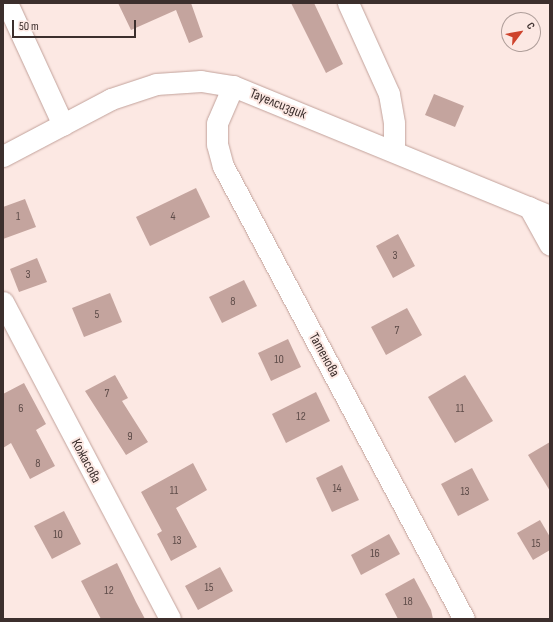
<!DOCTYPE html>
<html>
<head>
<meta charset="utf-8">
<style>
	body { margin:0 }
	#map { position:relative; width:553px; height:622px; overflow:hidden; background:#fce8e3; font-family:"Sofia Sans Condensed",sans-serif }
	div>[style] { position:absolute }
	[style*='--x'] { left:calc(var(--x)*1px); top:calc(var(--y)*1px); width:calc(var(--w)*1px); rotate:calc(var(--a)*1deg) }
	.building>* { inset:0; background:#c4a49e }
	.roads { filter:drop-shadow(0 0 1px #c2a29b) drop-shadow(0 0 1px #c2a29b) }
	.minor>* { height:21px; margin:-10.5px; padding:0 10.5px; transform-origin:10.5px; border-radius:10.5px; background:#fff }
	span { translate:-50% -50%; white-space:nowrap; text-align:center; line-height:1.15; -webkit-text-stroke:4px #fce8e3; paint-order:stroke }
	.number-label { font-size:12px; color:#5e4c49 }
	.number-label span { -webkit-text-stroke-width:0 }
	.street-label { font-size:14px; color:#3c2f2d }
	.frame { position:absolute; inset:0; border:4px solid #3c2f2d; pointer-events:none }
	.north { position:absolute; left:501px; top:12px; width:40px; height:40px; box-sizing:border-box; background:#fce8e3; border:1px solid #af9e9a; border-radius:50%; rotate:58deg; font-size:11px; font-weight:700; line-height:16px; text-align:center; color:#3c2f2d }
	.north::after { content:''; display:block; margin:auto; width:14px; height:18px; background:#ce432c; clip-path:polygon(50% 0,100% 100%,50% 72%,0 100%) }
	.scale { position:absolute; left:12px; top:20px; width:124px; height:18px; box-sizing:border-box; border:2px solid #3c2f2d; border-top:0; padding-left:5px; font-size:12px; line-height:14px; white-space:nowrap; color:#3c2f2d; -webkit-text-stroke:3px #fce8e3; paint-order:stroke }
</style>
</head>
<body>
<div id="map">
	<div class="building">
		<div style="clip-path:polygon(118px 3px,191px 3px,203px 37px,189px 43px,176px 10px,131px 30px)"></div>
		<div style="clip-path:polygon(291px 3px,314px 3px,343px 64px,326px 73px)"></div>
		<div style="clip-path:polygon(434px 94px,464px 106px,455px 127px,425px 115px)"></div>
		<div style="clip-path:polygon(196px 188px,210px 217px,150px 246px,136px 217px)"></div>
		<div style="clip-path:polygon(25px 199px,36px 227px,3px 239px,3px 207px)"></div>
		<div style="clip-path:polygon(398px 234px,415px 266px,393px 278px,376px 246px)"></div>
		<div style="clip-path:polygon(37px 258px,47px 282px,19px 292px,10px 269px)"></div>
		<div style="clip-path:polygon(244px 280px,257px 306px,222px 323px,209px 297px)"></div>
		<div style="clip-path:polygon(110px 293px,122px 322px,84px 337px,72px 308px)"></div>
		<div style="clip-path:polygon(407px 308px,422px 335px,386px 355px,371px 327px)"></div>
		<div style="clip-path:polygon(288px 339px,301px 367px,271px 381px,258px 353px)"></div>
		<div style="clip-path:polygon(115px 375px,128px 398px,122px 401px,148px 442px,126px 455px,85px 391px)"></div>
		<div style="clip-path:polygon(465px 375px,493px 421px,455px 443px,428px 397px)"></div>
		<div style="clip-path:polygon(24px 383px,46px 424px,36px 430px,55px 466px,30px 479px,11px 443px,3px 448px,3px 394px)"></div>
		<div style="clip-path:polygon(316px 392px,330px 421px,286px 443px,272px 414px)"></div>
		<div style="clip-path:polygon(550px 442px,550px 491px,528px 455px)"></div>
		<div style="clip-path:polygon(193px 463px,207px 490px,176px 508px,197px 547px,171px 561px,157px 534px,162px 531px,141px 492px)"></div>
		<div style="clip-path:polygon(342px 465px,359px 500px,332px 512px,316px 478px)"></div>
		<div style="clip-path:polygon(472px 468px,489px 500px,458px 516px,441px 484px)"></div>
		<div style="clip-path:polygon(64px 511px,81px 544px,52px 559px,34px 526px)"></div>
		<div style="clip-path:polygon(540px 520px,550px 537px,550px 550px,533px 560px,517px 533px)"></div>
		<div style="clip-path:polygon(389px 534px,400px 554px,361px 575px,351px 555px)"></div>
		<div style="clip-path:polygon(117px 563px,136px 602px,145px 619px,101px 619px,81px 581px)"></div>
		<div style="clip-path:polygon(220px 567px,233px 591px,198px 610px,185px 586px)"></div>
		<div style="clip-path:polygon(414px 578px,431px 610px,433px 619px,398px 619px,385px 594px)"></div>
	</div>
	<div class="roads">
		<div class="minor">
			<div style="--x:7;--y:3;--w:134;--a:65.3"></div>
			<div style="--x:348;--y:3;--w:100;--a:65.7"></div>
			<div style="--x:389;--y:94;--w:29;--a:80"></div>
			<div style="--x:394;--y:123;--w:27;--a:90"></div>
			<div style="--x:233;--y:86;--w:40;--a:113.4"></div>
			<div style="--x:217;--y:123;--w:21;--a:90"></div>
			<div style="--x:217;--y:144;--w:23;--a:75"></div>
			<div style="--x:223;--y:166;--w:513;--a:61.99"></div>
			<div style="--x:3;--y:156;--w:122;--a:-27.8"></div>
			<div style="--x:111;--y:99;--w:47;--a:-18.4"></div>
			<div style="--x:156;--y:84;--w:45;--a:-3.8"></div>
			<div style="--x:201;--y:81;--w:32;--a:9"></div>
			<div style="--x:233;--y:86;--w:343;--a:22.3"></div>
			<div style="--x:529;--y:207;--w:43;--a:61.1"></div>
			<div style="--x:3;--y:302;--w:358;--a:62.2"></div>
		</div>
	</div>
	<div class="number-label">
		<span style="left:18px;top:217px">1</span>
		<span style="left:173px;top:217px">4</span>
		<span style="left:395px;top:256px">3</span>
		<span style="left:28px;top:275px">3</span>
		<span style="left:233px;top:302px">8</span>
		<span style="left:97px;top:315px">5</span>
		<span style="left:397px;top:331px">7</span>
		<span style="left:279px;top:360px">10</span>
		<span style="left:107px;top:394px">7</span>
		<span style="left:21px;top:409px">6</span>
		<span style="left:460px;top:409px">11</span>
		<span style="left:301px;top:417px">12</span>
		<span style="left:130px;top:437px">9</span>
		<span style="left:38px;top:464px">8</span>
		<span style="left:337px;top:489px">14</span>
		<span style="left:174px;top:491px">11</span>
		<span style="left:465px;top:492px">13</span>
		<span style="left:58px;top:535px">10</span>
		<span style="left:177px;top:541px">13</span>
		<span style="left:536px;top:544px">15</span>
		<span style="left:375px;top:554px">16</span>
		<span style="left:209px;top:588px">15</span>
		<span style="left:109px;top:591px">12</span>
		<span style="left:408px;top:602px">18</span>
	</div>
	<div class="street-label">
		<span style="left:278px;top:104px;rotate:22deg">Тауелсиздик</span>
		<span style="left:324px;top:355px;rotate:61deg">Татенова</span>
		<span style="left:86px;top:461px;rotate:62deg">Кожасова</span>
	</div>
	<div class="frame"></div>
	<div class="north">С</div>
	<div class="scale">50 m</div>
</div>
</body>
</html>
